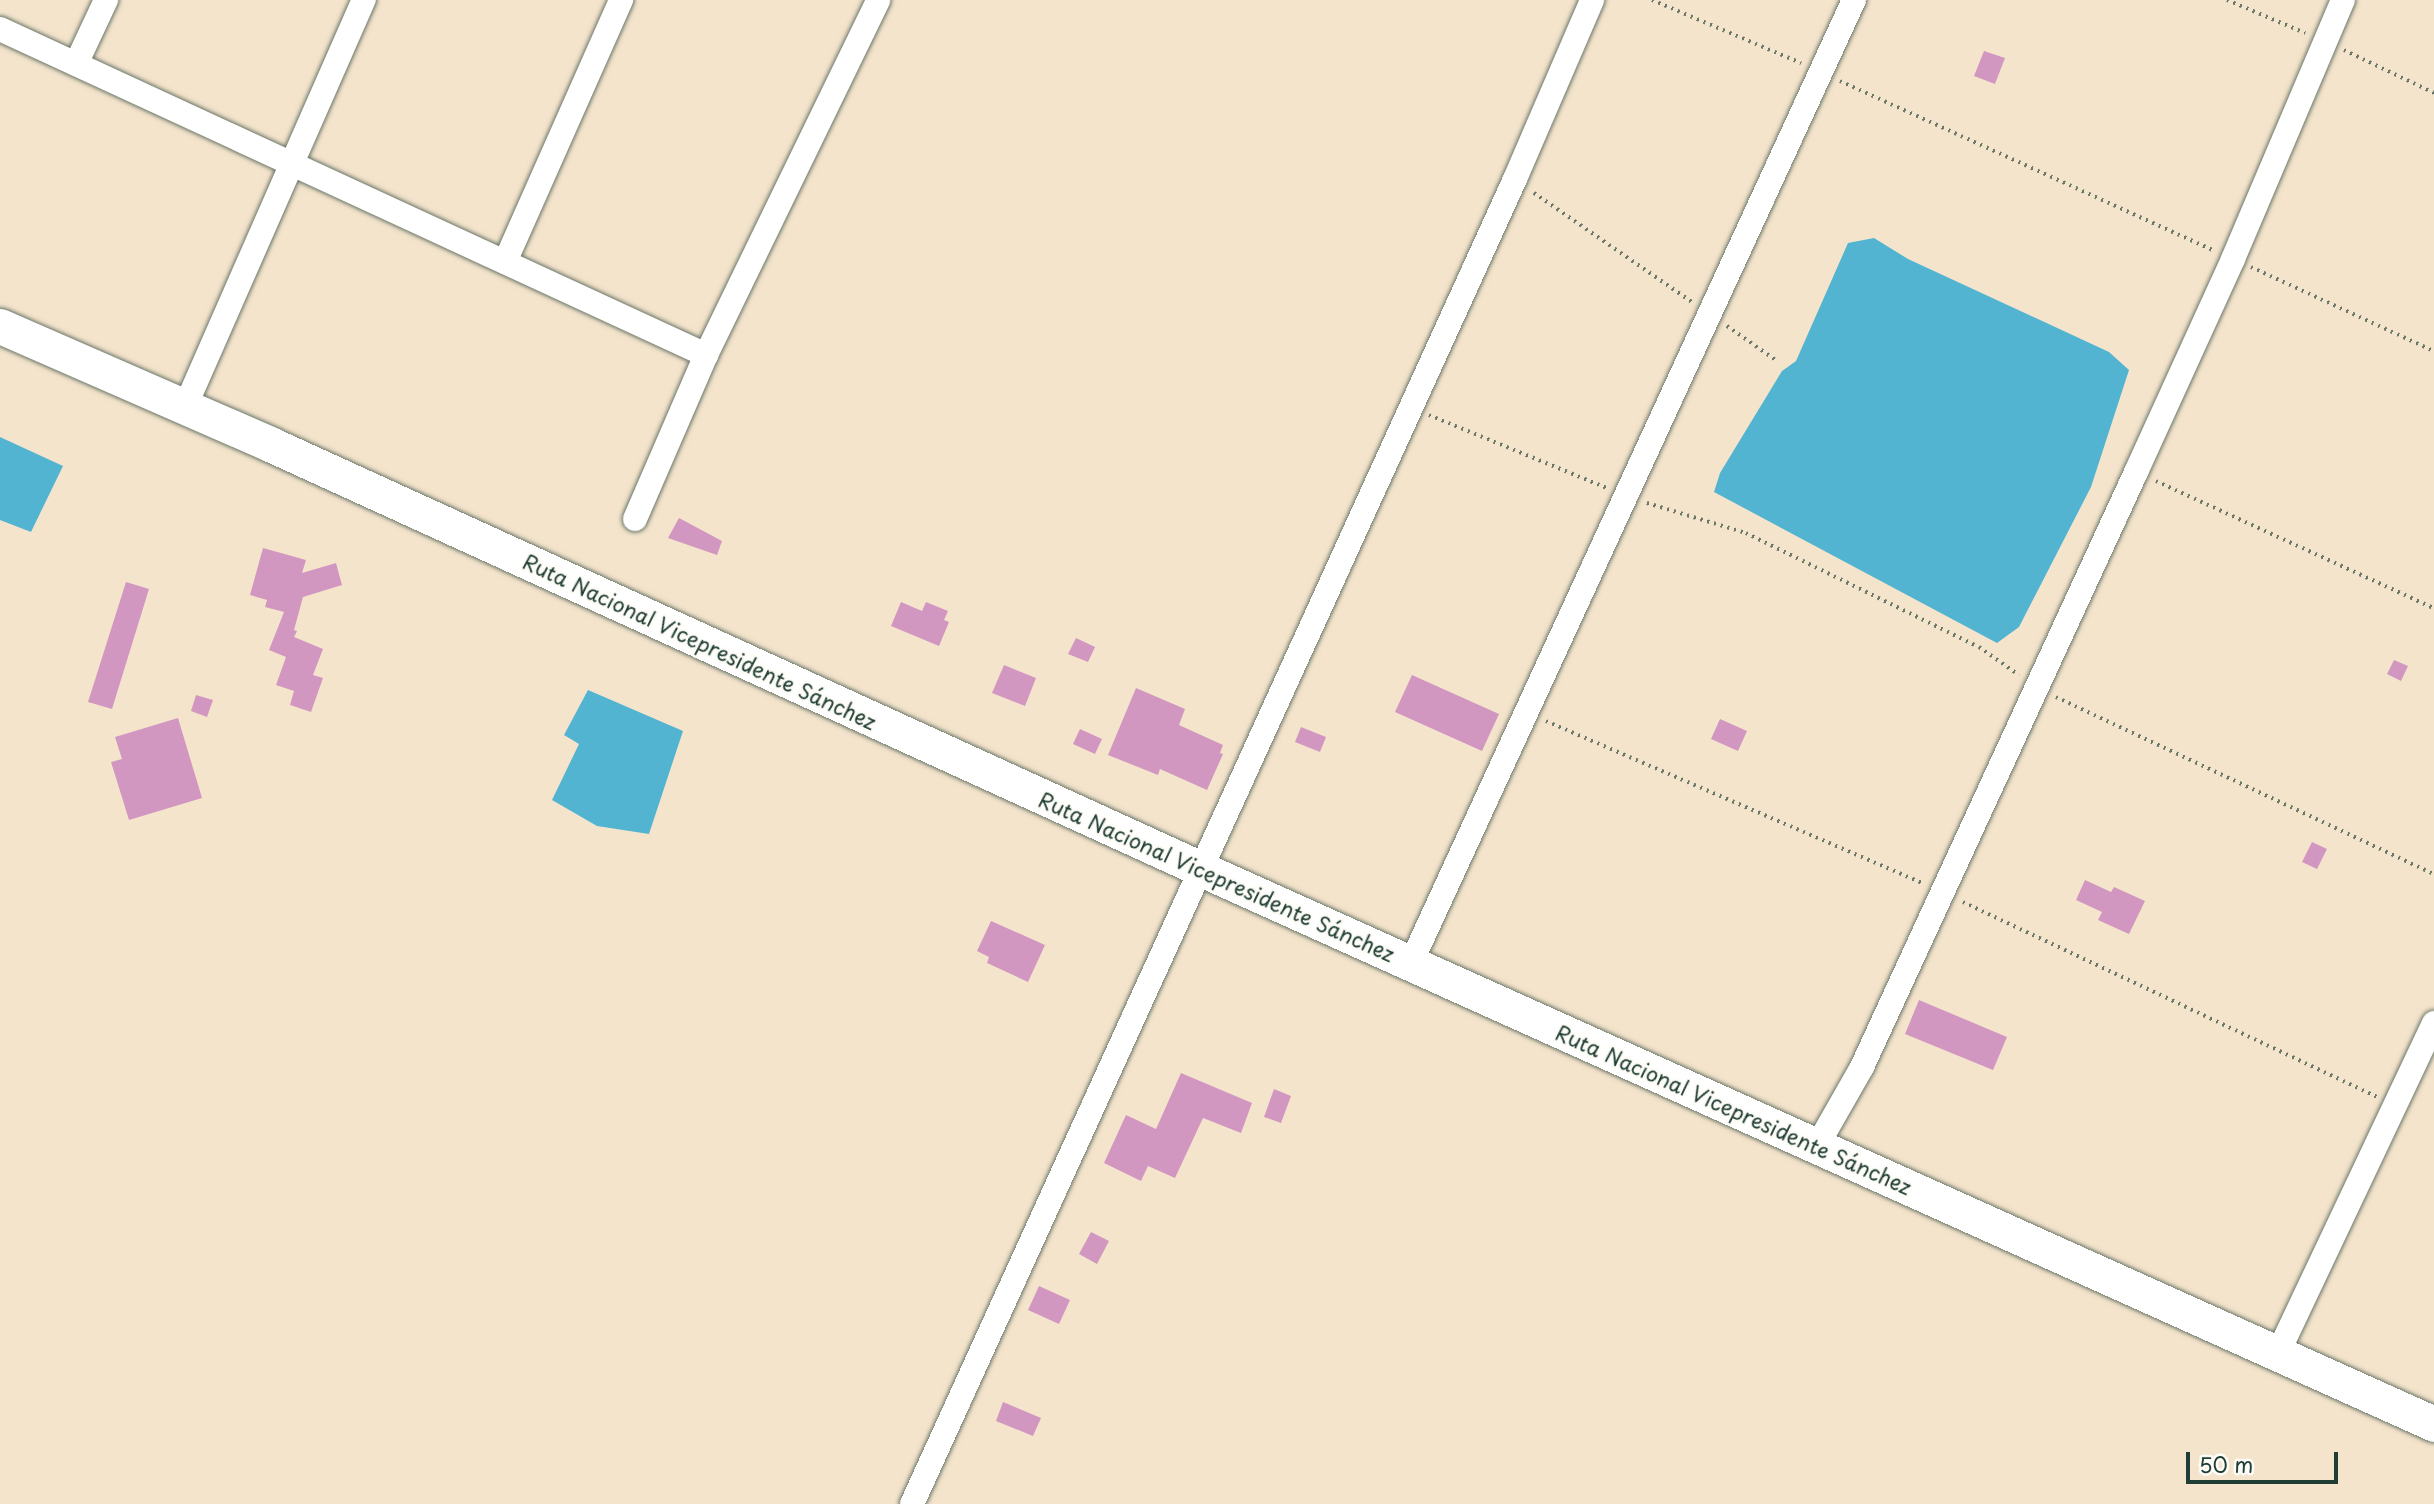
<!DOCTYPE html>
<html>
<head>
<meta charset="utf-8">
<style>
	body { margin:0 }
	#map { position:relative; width:2434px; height:1504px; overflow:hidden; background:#f5e4cc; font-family:"Playpen Sans",sans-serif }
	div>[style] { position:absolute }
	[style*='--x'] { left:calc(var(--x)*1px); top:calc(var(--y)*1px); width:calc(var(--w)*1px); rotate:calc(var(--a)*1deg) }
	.water>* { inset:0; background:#53b4d2 }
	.building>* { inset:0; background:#d297c1 }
	.path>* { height:3.5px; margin-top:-1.75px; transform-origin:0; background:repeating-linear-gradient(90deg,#6a7769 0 2px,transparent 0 7px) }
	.roads { filter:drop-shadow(0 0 2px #6a7769) drop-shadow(0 0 2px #6a7769) }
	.street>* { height:24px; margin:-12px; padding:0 12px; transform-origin:12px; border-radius:12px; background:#fff }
	.secondary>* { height:35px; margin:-17.5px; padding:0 17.5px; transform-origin:17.5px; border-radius:17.5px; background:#fff }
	span { translate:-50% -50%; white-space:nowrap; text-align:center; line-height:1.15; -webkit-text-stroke:5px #fdfcf7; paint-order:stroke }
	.street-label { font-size:21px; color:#1f3d34 }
	.scale { position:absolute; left:2186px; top:1452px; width:152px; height:32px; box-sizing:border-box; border:4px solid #1f3d34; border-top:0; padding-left:9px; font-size:21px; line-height:24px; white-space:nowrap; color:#1f3d34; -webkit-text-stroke:5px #fdfcf7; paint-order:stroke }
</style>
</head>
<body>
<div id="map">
	<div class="water">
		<div style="clip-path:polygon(1874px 238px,1908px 259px,2109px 352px,2129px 370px,2091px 487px,2019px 627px,1997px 643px,1714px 492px,1720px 473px,1782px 371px,1796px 361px,1848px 243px)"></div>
		<div style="clip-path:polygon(0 437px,63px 466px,31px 532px,0 520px)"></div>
		<div style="clip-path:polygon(588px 690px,683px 731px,649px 834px,597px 826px,552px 800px,579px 744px,564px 735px)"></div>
	</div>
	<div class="building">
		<div style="clip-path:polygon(1984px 51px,2005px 58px,1995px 84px,1974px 76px)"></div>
		<div style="clip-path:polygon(679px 518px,722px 541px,717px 555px,668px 538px)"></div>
		<div style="clip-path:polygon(263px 548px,306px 560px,302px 573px,336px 563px,342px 585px,303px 597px,294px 630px,297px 631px,294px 637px,323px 649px,313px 675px,323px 678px,311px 712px,290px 705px,294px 691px,276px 685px,286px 657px,269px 650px,284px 612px,265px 607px,267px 600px,250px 595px)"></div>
		<div style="clip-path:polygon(126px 582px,149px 589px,112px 709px,88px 702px)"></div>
		<div style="clip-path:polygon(901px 602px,922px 611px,926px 602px,948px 611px,944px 620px,949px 622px,939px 646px,891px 626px)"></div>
		<div style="clip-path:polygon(1076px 638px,1095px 647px,1088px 662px,1068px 654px)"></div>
		<div style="clip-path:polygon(2394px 660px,2408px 666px,2401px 681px,2387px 674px)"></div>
		<div style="clip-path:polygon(1004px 665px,1036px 678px,1025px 706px,992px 693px)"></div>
		<div style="clip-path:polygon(1412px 675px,1499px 714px,1482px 751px,1395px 712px)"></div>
		<div style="clip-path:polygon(1136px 688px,1185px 709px,1179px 725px,1223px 745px,1220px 753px,1223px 754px,1207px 790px,1160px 769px,1158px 775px,1108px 755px)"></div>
		<div style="clip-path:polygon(196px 695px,213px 700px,207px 717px,191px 711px)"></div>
		<div style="clip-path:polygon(178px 718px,202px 798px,129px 820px,111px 762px,122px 759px,115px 737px)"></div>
		<div style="clip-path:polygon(1720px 719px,1747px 731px,1738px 751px,1711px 739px)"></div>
		<div style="clip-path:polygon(1301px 727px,1326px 737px,1320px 752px,1295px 742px)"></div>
		<div style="clip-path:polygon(1080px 729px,1102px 739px,1095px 754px,1073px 744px)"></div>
		<div style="clip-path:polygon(2312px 842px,2327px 849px,2317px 869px,2302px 862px)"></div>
		<div style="clip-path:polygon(2085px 880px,2111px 892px,2114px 887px,2145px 901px,2129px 934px,2098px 920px,2102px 912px,2076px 900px)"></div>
		<div style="clip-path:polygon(991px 921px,1045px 945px,1028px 982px,987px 963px,989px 957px,977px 951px)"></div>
		<div style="clip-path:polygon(1919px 1000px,2007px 1037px,1993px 1070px,1905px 1034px)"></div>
		<div style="clip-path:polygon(1181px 1073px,1252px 1103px,1241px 1133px,1203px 1118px,1175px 1178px,1148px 1166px,1141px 1181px,1104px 1163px,1126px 1115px,1156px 1129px)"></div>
		<div style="clip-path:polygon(1274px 1089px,1291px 1096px,1281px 1123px,1264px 1117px)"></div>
		<div style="clip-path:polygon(1091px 1232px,1109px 1241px,1097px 1264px,1079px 1254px)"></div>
		<div style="clip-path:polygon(1039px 1286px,1070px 1300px,1059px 1324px,1028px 1310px)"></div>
		<div style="clip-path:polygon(1003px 1402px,1041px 1418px,1033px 1436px,996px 1421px)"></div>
	</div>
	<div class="path">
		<div style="--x:1652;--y:0;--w:162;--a:22.9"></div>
		<div style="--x:2227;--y:0;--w:85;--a:22.9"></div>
		<div style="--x:2344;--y:50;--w:100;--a:25.5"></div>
		<div style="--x:1840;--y:81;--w:409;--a:24.4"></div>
		<div style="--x:1534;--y:193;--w:192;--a:34.6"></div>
		<div style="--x:2251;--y:267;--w:201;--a:24.7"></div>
		<div style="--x:1727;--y:326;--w:61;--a:35"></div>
		<div style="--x:1429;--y:415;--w:192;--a:22.3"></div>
		<div style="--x:2156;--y:481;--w:306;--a:24.6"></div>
		<div style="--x:1647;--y:503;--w:103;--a:16.9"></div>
		<div style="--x:1746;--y:533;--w:259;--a:26.1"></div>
		<div style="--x:1979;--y:647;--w:49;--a:35"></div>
		<div style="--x:2056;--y:697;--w:417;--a:25.1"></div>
		<div style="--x:1546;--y:721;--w:412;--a:23.3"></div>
		<div style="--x:1963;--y:902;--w:458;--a:25.2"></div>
	</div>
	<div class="roads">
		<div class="street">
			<div style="--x:0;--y:29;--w:778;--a:24.79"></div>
			<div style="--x:76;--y:64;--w:71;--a:-64.9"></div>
			<div style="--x:505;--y:262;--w:287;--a:-66.1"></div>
			<div style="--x:185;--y:407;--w:445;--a:-66.3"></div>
			<div style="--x:635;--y:519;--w:179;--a:-66.6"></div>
			<div style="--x:706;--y:355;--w:394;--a:-64.1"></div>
			<div style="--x:1411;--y:963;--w:1060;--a:-65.3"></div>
			<div style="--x:1817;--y:1146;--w:91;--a:-60.3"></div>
			<div style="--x:1862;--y:1067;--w:655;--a:-65.27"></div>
			<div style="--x:2136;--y:472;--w:234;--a:-65.5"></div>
			<div style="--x:2233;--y:259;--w:281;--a:-67"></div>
			<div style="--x:2278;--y:1353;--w:365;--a:-64.7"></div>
			<div style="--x:912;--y:1504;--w:1456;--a:-65.53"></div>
			<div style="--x:1515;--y:179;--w:195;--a:-66.7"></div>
		</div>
		<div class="secondary">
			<div style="--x:0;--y:326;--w:297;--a:23.6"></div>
			<div style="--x:272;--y:445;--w:1021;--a:24.53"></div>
			<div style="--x:1201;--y:869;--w:1352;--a:24.23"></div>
		</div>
	</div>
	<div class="street-label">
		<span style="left:700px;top:641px;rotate:25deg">Ruta Nacional Vicepresidente Sánchez</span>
		<span style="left:1217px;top:876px;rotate:24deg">Ruta Nacional Vicepresidente Sánchez</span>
		<span style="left:1734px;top:1109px;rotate:24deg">Ruta Nacional Vicepresidente Sánchez</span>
	</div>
	<div class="scale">50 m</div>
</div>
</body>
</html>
